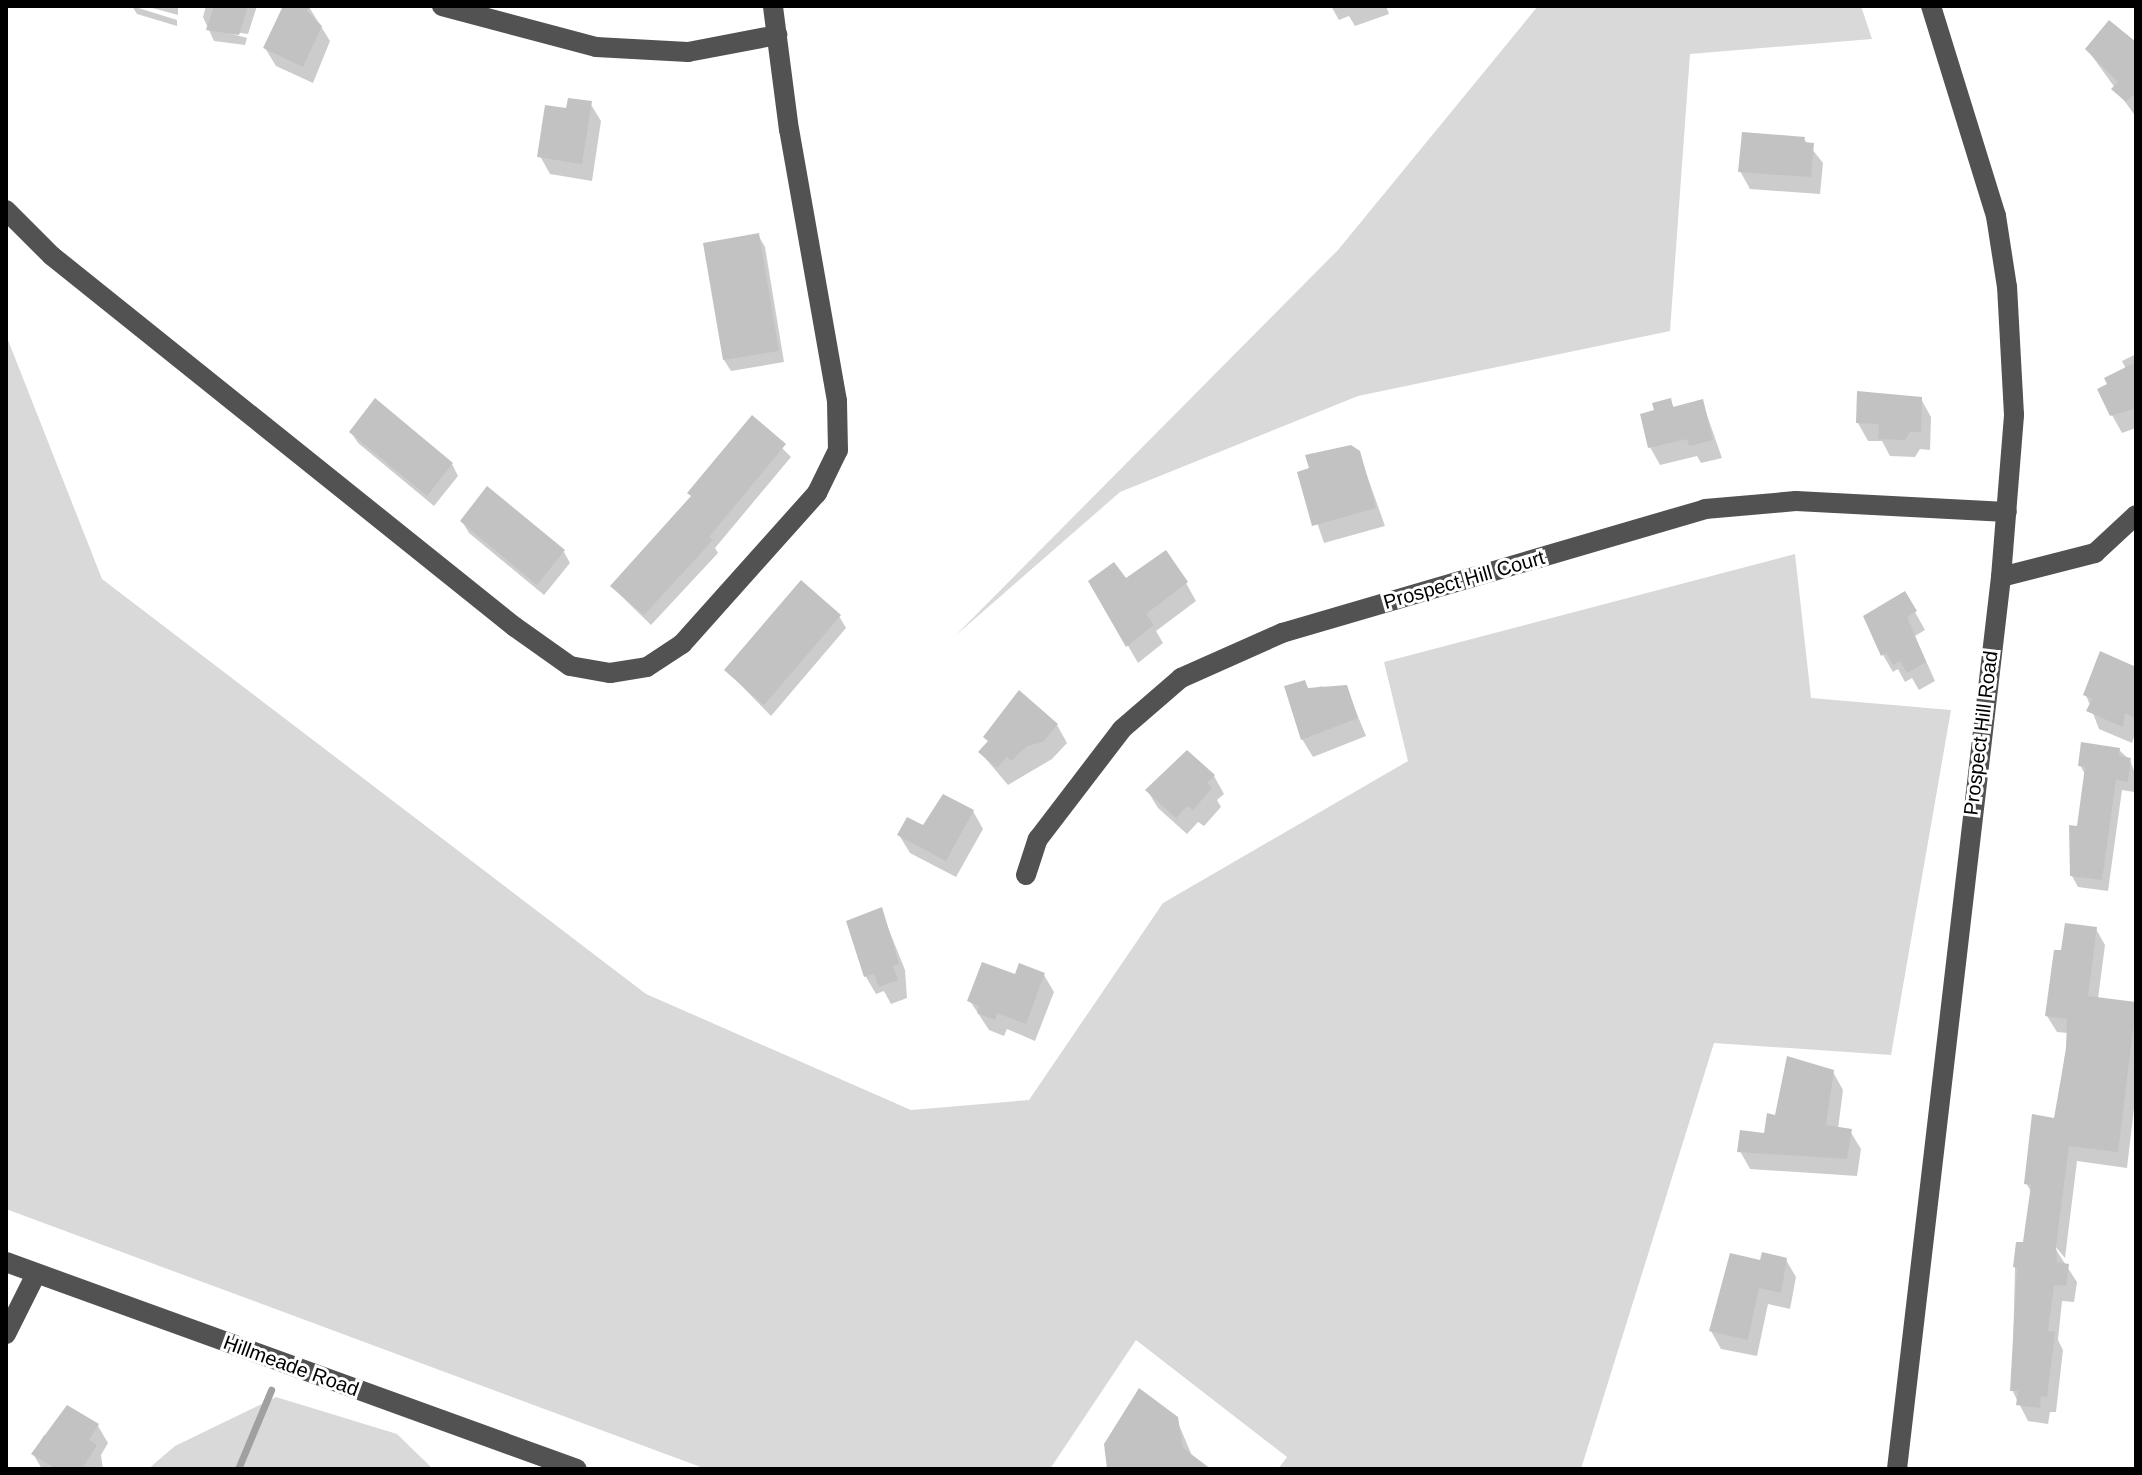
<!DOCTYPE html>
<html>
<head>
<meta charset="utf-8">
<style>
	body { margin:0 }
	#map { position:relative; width:2142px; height:1475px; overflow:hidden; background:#fff; font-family:Helvetica,sans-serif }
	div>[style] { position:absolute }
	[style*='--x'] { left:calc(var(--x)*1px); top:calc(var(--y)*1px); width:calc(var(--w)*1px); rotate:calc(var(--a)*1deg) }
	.green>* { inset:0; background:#d9d9d9 }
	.shadow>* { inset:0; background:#0003 }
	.stream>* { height:7px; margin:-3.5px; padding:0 3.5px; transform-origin:3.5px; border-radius:3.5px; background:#a0a0a0 }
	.building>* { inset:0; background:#c2c2c2 }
	.minor>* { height:20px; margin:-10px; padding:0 10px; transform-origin:10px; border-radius:10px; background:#525252 }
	span { translate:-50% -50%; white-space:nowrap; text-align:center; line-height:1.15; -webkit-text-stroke:6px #fff; paint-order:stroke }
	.street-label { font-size:20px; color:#000 }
	.frame { position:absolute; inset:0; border:8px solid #000; pointer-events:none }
</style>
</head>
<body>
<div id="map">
	<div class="green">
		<div style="clip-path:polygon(1538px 6px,1861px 6px,1872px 39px,1690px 54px,1670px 331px,1358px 396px,1120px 492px,955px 636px,1338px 250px)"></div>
		<div style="clip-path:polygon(6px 335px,102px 579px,646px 994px,911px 1110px,1029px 1100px,1163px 903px,1408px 761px,1384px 662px,1795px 554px,1811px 698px,1951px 710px,1891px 1055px,1714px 1043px,1581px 1469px,1278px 1469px,1287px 1457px,1136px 1340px,1050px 1469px,706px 1469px,6px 1209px)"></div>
		<div style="clip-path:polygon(276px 1397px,397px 1434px,433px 1469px,148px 1469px,175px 1446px)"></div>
	</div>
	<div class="shadow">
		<div style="clip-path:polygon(132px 6px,177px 20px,177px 26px,137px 14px)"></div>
		<div style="clip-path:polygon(145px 6px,178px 6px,178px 15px)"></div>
		<div style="clip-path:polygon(206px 6px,257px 6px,248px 34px,214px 29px,247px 38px,245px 45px,214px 41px,203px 17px)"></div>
		<div style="clip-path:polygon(285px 6px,309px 7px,330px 41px,313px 83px,276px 66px,265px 48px)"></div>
		<div style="clip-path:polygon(1331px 6px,1386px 6px,1389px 14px,1355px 26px,1349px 16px,1339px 20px)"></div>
		<div style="clip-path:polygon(2136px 43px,2136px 117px,2087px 49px)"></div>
		<div style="clip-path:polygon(590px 103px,601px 121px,592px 181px,550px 174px,540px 156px)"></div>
		<div style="clip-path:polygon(1804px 139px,1823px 163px,1820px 194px,1750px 189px,1740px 171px)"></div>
		<div style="clip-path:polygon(758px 235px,765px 247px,784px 362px,731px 371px,724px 360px)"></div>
		<div style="clip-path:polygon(2136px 354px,2136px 428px,2122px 433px,2112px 415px,2126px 369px,2122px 361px)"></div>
		<div style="clip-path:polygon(1921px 399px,1931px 417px,1930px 450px,1920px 449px,1915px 457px,1890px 456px,1882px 441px,1868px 441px,1858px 423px)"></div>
		<div style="clip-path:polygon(1670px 400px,1674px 408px,1702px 401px,1722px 458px,1701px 463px,1697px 456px,1660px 465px,1650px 447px,1657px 412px)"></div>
		<div style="clip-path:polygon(752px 418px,791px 457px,715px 548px,718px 553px,651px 625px,612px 587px,692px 498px)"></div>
		<div style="clip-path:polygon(351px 432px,452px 464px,458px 476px,434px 506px,358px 443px)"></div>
		<div style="clip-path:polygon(1359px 453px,1385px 526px,1324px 543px,1300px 473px)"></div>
		<div style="clip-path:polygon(462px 521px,564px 552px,570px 563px,544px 595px,469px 533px)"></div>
		<div style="clip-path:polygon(1091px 582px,1186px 583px,1196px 601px,1156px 631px,1163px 643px,1138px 663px)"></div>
		<div style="clip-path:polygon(1905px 594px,1925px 630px,1915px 636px,1935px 681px,1919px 690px,1912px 678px,1905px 682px,1898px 669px,1893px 672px,1883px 655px)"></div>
		<div style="clip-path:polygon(839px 616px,846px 628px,771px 716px,727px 671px)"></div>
		<div style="clip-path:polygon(2136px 669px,2136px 730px,2132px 743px,2099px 729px,2086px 695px)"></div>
		<div style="clip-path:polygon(1322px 686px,1325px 690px,1346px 687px,1366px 736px,1313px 757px,1302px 739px,1309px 690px)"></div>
		<div style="clip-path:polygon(1057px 725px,1067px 743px,1052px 759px,1008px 785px,980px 752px,989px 743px,986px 737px)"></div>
		<div style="clip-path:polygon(2119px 750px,2130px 760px,2136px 776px,2134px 792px,2122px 790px,2108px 891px,2078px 887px,2072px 876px,2086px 776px,2080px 765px)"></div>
		<div style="clip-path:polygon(1214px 776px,1224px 794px,1217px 800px,1221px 807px,1204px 826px,1198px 822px,1187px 834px,1158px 808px,1147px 790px)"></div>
		<div style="clip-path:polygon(973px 811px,983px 829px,956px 877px,910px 853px,899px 835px)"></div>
		<div style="clip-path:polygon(881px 910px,905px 970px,907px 998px,891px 1004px,884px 991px,876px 994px,866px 977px,849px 922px)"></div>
		<div style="clip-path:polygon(2096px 929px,2105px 945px,2098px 999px,2136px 1005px,2136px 1091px,2127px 1168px,2077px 1161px,2065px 1258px,2049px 1239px,2077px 1282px,2074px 1302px,2062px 1301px,2058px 1340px,2063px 1350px,2056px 1412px,2050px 1412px,2048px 1424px,2028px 1421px,2012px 1390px,2015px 1267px,2025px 1245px,2032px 1193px,2026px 1183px,2056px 1120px,2068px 1033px,2057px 1032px,2047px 1016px,2063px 953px)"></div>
		<div style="clip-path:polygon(1044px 975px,1054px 992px,1035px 1041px,1007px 1029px,1004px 1036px,989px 1030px,970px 1001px,1016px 977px)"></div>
		<div style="clip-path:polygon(1833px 1072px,1843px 1090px,1838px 1129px,1850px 1131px,1861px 1149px,1857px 1176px,1750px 1169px,1740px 1151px,1766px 1136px,1777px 1117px)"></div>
		<div style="clip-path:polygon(1786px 1260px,1796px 1277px,1790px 1309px,1768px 1304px,1757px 1356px,1721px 1349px,1711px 1331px,1762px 1262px)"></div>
		<div style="clip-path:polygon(1176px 1418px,1193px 1458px,1208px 1469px,1109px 1469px)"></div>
		<div style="clip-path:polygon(98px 1426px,108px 1443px,101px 1455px,103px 1469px,42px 1469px,33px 1454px,44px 1435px,49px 1438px)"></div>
	</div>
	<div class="stream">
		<div style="--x:238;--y:1469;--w:86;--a:-67.3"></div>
	</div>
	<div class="building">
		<div style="clip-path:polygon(214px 6px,248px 6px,239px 35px,206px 30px)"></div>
		<div style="clip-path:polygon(283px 6px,310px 6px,307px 11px,322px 26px,303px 67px,263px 48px)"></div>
		<div style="clip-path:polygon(2109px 20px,2136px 42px,2136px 98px,2133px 95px,2126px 102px,2111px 89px,2118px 82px,2085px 49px)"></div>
		<div style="clip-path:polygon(568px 98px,592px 101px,582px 164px,537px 157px,545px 105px,566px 108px)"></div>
		<div style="clip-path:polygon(1742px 132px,1805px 137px,1804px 142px,1814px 143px,1811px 177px,1738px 172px)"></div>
		<div style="clip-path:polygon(759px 233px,779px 351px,723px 360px,703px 243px)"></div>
		<div style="clip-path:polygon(2136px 362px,2136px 408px,2110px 416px,2097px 389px,2107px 384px,2104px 378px)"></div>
		<div style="clip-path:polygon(1857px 391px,1922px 397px,1921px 432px,1910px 432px,1905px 440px,1878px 439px,1879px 424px,1856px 423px)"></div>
		<div style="clip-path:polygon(375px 398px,453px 463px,427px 496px,349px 432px)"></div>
		<div style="clip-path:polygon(1671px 398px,1673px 407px,1703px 399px,1713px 440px,1689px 446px,1687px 439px,1648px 448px,1640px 414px,1654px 410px,1652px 403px)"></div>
		<div style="clip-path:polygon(752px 415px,786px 444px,709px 537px,713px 540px,644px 615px,610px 586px,691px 496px,687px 493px)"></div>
		<div style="clip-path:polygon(1351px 445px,1360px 451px,1376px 508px,1312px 526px,1297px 472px,1309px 468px,1305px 455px)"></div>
		<div style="clip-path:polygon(487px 486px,565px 550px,537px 585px,460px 521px)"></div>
		<div style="clip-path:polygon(1166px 550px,1188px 582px,1146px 614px,1154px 625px,1126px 647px,1088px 581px,1114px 562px,1126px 578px)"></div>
		<div style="clip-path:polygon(801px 580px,841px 615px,764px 705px,724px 670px)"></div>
		<div style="clip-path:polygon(1905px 591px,1917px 611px,1907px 617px,1926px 662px,1907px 673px,1900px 661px,1893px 665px,1886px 653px,1881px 656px,1863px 616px)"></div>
		<div style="clip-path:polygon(2100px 651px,2136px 667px,2136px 718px,2125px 713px,2123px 727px,2086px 711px,2092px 699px,2083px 695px)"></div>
		<div style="clip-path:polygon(1305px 680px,1308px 688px,1347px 685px,1358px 718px,1301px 740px,1284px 686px)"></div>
		<div style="clip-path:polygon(1019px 690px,1058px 724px,1043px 742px,1027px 746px,1011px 761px,1007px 757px,997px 768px,978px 752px,988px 741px,983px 737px)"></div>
		<div style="clip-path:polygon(2081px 742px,2120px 748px,2119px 756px,2131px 758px,2128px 782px,2116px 780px,2102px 880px,2070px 876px,2069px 825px,2077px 826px,2085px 767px,2078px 766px)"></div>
		<div style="clip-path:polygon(1187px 750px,1215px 775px,1207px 783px,1212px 788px,1193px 810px,1187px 806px,1176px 818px,1145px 790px)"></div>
		<div style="clip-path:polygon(943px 794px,974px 810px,946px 861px,897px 835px,907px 817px,923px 825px)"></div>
		<div style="clip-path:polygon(882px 907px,899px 964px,893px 966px,898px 980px,879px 987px,874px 974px,864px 977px,846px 921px)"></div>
		<div style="clip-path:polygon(2065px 923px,2097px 927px,2088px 996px,2136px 1002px,2136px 1006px,2118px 1152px,2069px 1146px,2056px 1246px,2057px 1262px,2069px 1264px,2066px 1286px,2054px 1285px,2048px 1331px,2055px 1332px,2047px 1397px,2041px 1396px,2040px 1408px,2016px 1405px,2018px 1391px,2010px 1391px,2017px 1268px,2013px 1267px,2016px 1242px,2023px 1242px,2031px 1185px,2024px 1184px,2032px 1114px,2054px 1118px,2066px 1049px,2067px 1019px,2045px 1016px,2054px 950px,2061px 950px)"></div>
		<div style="clip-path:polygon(982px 962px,1015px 974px,1019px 963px,1045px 973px,1026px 1024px,997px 1013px,995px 1020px,977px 1013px,979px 1006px,967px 1001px)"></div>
		<div style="clip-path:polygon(1787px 1056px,1834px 1070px,1826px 1125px,1852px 1129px,1847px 1159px,1737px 1152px,1740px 1130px,1764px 1133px,1767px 1113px,1775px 1115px)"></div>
		<div style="clip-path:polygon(1762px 1252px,1787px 1258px,1781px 1293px,1759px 1288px,1748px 1340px,1709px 1331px,1730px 1253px,1760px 1260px)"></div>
		<div style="clip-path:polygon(1139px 1388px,1178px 1417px,1183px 1448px,1211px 1469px,1107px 1469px,1104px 1444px)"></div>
		<div style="clip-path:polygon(67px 1405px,99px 1424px,89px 1440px,97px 1445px,82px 1469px,57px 1469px,31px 1454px)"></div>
	</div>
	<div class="minor">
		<div style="--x:442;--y:6;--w:159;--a:14.9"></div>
		<div style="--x:596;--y:47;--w:92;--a:3.1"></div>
		<div style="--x:688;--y:52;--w:91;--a:-10.8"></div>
		<div style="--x:6;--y:210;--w:65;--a:45"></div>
		<div style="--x:52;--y:256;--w:593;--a:38.71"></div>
		<div style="--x:515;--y:627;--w:67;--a:35.3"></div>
		<div style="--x:570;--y:666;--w:41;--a:9.9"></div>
		<div style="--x:610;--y:673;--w:37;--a:-9"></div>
		<div style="--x:647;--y:667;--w:42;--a:-33.3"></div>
		<div style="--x:682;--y:644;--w:203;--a:-48.2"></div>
		<div style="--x:817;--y:493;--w:48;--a:-64"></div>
		<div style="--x:838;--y:450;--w:49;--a:-91.2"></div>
		<div style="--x:837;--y:401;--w:275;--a:-100"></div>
		<div style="--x:789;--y:130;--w:125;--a:-97.4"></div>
		<div style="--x:2001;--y:577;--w:97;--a:-14.3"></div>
		<div style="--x:2095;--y:553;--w:56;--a:-42.8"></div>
		<div style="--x:1026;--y:875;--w:38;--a:-72"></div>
		<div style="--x:1038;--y:839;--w:138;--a:-52.6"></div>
		<div style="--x:1122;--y:729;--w:78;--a:-40.8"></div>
		<div style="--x:1181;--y:678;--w:111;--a:-24"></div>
		<div style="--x:1282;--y:633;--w:441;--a:-16.3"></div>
		<div style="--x:1705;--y:509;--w:91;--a:-5"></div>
		<div style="--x:1796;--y:501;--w:211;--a:3"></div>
		<div style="--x:6;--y:1262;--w:607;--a:19.93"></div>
		<div style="--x:6;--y:1334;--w:67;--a:-63.4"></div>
		<div style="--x:1897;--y:1469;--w:898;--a:-83.35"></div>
		<div style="--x:2001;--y:577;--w:163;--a:-85.4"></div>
		<div style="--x:2014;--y:415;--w:128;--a:-93.1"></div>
		<div style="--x:2007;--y:287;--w:72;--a:-98.8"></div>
		<div style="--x:1996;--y:216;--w:220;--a:-107.2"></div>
	</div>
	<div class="street-label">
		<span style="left:1464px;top:580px;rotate:-16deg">Prospect Hill Court</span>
		<span style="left:1981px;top:733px;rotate:-83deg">Prospect Hill Road</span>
		<span style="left:291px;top:1366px;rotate:20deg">Hillmeade Road</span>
	</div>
	<div class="frame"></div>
</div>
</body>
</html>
